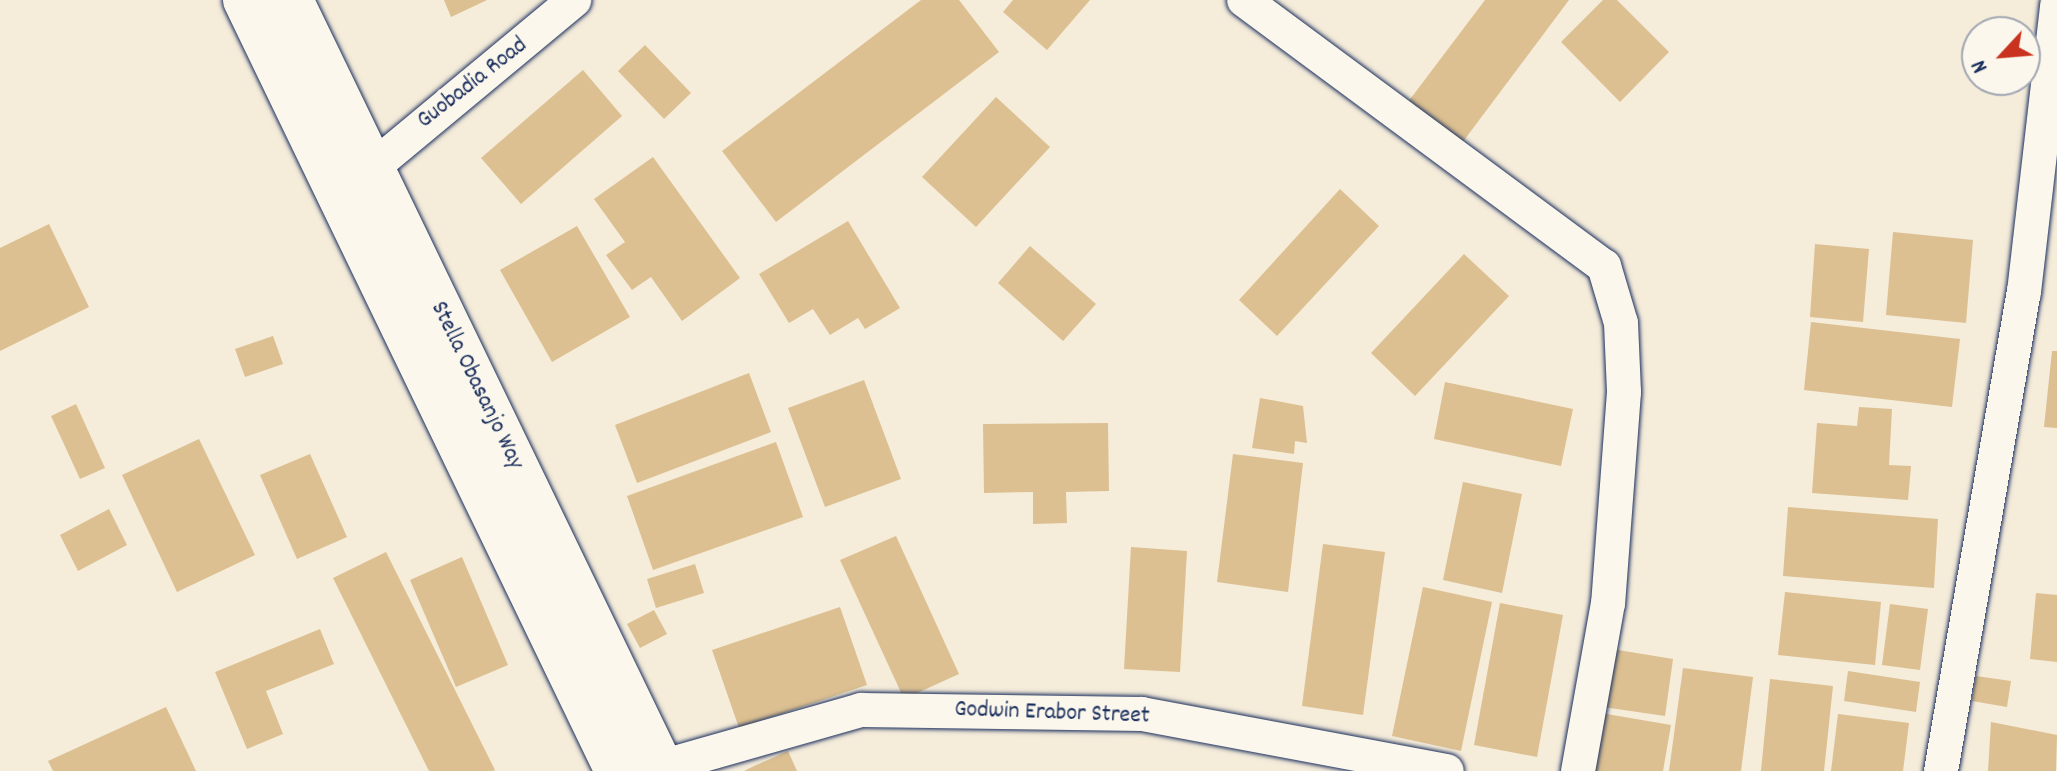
<!DOCTYPE html>
<html>
<head>
<meta charset="utf-8">
<style>
	body { margin:0 }
	#map { position:relative; width:2057px; height:771px; overflow:hidden; background:#f5ecda; font-family:Dekko,sans-serif }
	div>[style] { position:absolute }
	[style*='--x'] { left:calc(var(--x)*1px); top:calc(var(--y)*1px); width:calc(var(--w)*1px); rotate:calc(var(--a)*1deg) }
	.building>* { inset:0; background:#dcc091 }
	.roads { filter:drop-shadow(0 0 2px #1b2f5e) drop-shadow(0 0 2px #1b2f5e) }
	.street>* { height:34px; margin:-17px; padding:0 17px; transform-origin:17px; border-radius:17px; background:#fbf7ec }
	.secondary>* { height:44px; margin:-22px; padding:0 22px; transform-origin:22px; border-radius:22px; background:#fbf7ec }
	span { translate:-50% -50%; white-space:nowrap; text-align:center; line-height:1.15; -webkit-text-stroke:7px #fbf7ec; paint-order:stroke }
	.street-label { font-size:24px; color:#1b2f5e }
	.north { position:absolute; left:1961px; top:16px; width:80px; height:80px; box-sizing:border-box; background:#fbf7ec; border:2px solid #a1a7b3; border-radius:50%; rotate:244deg; font-size:22px; font-weight:700; line-height:32px; text-align:center; color:#1b2f5e }
	.north::after { content:''; display:block; margin:auto; width:28px; height:36px; background:#c8321e; clip-path:polygon(50% 0,100% 100%,50% 72%,0 100%) }
</style>
</head>
<body>
<div id="map">
	<div class="building">
		<div style="clip-path:polygon(444px 0,487px 0,451px 17px)"></div>
		<div style="clip-path:polygon(921px 0,959px 0,999px 52px,776px 222px,722px 151px)"></div>
		<div style="clip-path:polygon(1013px 0,1090px 0,1047px 50px,1003px 12px)"></div>
		<div style="clip-path:polygon(1485px 0,1569px 0,1462px 143px,1408px 102px)"></div>
		<div style="clip-path:polygon(1603px 0,1617px 0,1669px 52px,1620px 102px,1561px 42px)"></div>
		<div style="clip-path:polygon(645px 45px,691px 93px,664px 119px,618px 71px)"></div>
		<div style="clip-path:polygon(583px 70px,622px 116px,521px 204px,481px 158px)"></div>
		<div style="clip-path:polygon(996px 97px,1050px 147px,976px 227px,922px 177px)"></div>
		<div style="clip-path:polygon(653px 157px,740px 278px,682px 321px,651px 277px,632px 290px,606px 255px,625px 242px,594px 199px)"></div>
		<div style="clip-path:polygon(1340px 189px,1379px 226px,1277px 336px,1239px 300px)"></div>
		<div style="clip-path:polygon(848px 221px,900px 308px,865px 329px,858px 318px,830px 335px,813px 309px,789px 323px,759px 274px)"></div>
		<div style="clip-path:polygon(49px 224px,89px 307px,0 351px,0 248px)"></div>
		<div style="clip-path:polygon(577px 226px,630px 317px,552px 362px,500px 270px)"></div>
		<div style="clip-path:polygon(1893px 232px,1973px 240px,1966px 323px,1886px 315px)"></div>
		<div style="clip-path:polygon(1815px 244px,1869px 249px,1863px 322px,1810px 317px)"></div>
		<div style="clip-path:polygon(1030px 246px,1096px 304px,1063px 341px,998px 283px)"></div>
		<div style="clip-path:polygon(1464px 254px,1509px 296px,1415px 396px,1371px 353px)"></div>
		<div style="clip-path:polygon(1811px 322px,1960px 339px,1952px 407px,1804px 390px)"></div>
		<div style="clip-path:polygon(273px 336px,283px 364px,245px 377px,235px 349px)"></div>
		<div style="clip-path:polygon(2052px 351px,2057px 351px,2057px 428px,2044px 427px)"></div>
		<div style="clip-path:polygon(749px 373px,771px 432px,637px 483px,615px 425px)"></div>
		<div style="clip-path:polygon(864px 380px,901px 479px,825px 507px,788px 408px)"></div>
		<div style="clip-path:polygon(1445px 382px,1573px 409px,1561px 466px,1434px 439px)"></div>
		<div style="clip-path:polygon(1260px 398px,1303px 406px,1307px 443px,1295px 441px,1294px 454px,1252px 448px)"></div>
		<div style="clip-path:polygon(76px 404px,105px 468px,80px 479px,51px 416px)"></div>
		<div style="clip-path:polygon(1859px 407px,1892px 409px,1889px 465px,1911px 466px,1908px 500px,1812px 493px,1817px 423px,1857px 426px)"></div>
		<div style="clip-path:polygon(1108px 423px,1109px 491px,1066px 492px,1067px 523px,1033px 524px,1033px 492px,984px 493px,983px 424px)"></div>
		<div style="clip-path:polygon(199px 439px,255px 555px,177px 592px,122px 475px)"></div>
		<div style="clip-path:polygon(776px 442px,803px 517px,653px 570px,627px 496px)"></div>
		<div style="clip-path:polygon(310px 454px,347px 537px,297px 559px,260px 475px)"></div>
		<div style="clip-path:polygon(1233px 454px,1303px 463px,1288px 592px,1217px 582px)"></div>
		<div style="clip-path:polygon(1463px 482px,1522px 494px,1502px 593px,1443px 580px)"></div>
		<div style="clip-path:polygon(1788px 507px,1938px 519px,1934px 588px,1783px 576px)"></div>
		<div style="clip-path:polygon(109px 509px,127px 545px,78px 571px,60px 535px)"></div>
		<div style="clip-path:polygon(896px 536px,959px 674px,904px 699px,840px 560px)"></div>
		<div style="clip-path:polygon(1323px 544px,1385px 552px,1363px 715px,1302px 706px)"></div>
		<div style="clip-path:polygon(1131px 547px,1187px 551px,1180px 672px,1124px 669px)"></div>
		<div style="clip-path:polygon(386px 552px,495px 770px,493px 771px,429px 771px,333px 578px)"></div>
		<div style="clip-path:polygon(462px 557px,508px 665px,456px 687px,410px 580px)"></div>
		<div style="clip-path:polygon(695px 564px,704px 593px,656px 608px,647px 579px)"></div>
		<div style="clip-path:polygon(1423px 587px,1492px 602px,1461px 751px,1392px 736px)"></div>
		<div style="clip-path:polygon(1785px 592px,1881px 602px,1875px 665px,1778px 655px)"></div>
		<div style="clip-path:polygon(2036px 593px,2057px 595px,2057px 662px,2030px 659px)"></div>
		<div style="clip-path:polygon(1500px 603px,1563px 615px,1537px 757px,1474px 745px)"></div>
		<div style="clip-path:polygon(1890px 604px,1928px 609px,1920px 670px,1882px 665px)"></div>
		<div style="clip-path:polygon(840px 607px,867px 685px,739px 728px,712px 650px)"></div>
		<div style="clip-path:polygon(654px 610px,667px 634px,640px 648px,627px 624px)"></div>
		<div style="clip-path:polygon(320px 629px,334px 664px,266px 691px,283px 734px,247px 749px,215px 672px)"></div>
		<div style="clip-path:polygon(1612px 649px,1673px 659px,1665px 716px,1603px 707px)"></div>
		<div style="clip-path:polygon(1683px 668px,1753px 677px,1741px 771px,1669px 771px)"></div>
		<div style="clip-path:polygon(1848px 671px,1920px 682px,1916px 712px,1844px 701px)"></div>
		<div style="clip-path:polygon(1976px 676px,2011px 681px,2007px 707px,1972px 701px)"></div>
		<div style="clip-path:polygon(1770px 679px,1833px 686px,1824px 771px,1761px 771px)"></div>
		<div style="clip-path:polygon(166px 707px,196px 771px,53px 771px,48px 761px)"></div>
		<div style="clip-path:polygon(1601px 713px,1671px 725px,1663px 771px,1592px 771px)"></div>
		<div style="clip-path:polygon(1838px 714px,1909px 723px,1903px 771px,1831px 771px)"></div>
		<div style="clip-path:polygon(1991px 722px,2057px 735px,2056px 771px,1988px 771px)"></div>
		<div style="clip-path:polygon(788px 751px,797px 771px,744px 771px,754px 766px)"></div>
	</div>
	<div class="roads">
		<div class="street">
			<div style="--x:1244;--y:0;--w:448;--a:36.5"></div>
			<div style="--x:1604;--y:266;--w:59;--a:73.4"></div>
			<div style="--x:1621;--y:323;--w:69;--a:87.5"></div>
			<div style="--x:1624;--y:392;--w:212;--a:94.3"></div>
			<div style="--x:1608;--y:603;--w:171;--a:100.1"></div>
			<div style="--x:372;--y:168;--w:263;--a:-39.7"></div>
			<div style="--x:647;--y:771;--w:223;--a:-15.9"></div>
			<div style="--x:861;--y:710;--w:281;--a:0.8"></div>
			<div style="--x:1142;--y:714;--w:310;--a:10.6"></div>
			<div style="--x:1941;--y:771;--w:486;--a:-80.2"></div>
			<div style="--x:2024;--y:292;--w:289;--a:-83.4"></div>
		</div>
		<div class="secondary">
			<div style="--x:245;--y:0;--w:856;--a:64.24"></div>
			<div style="--x:291;--y:0;--w:856;--a:64.24"></div>
		</div>
	</div>
	<div class="street-label">
		<span style="left:473px;top:84px;rotate:-38deg">Guobadia Road</span>
		<span style="left:476px;top:386px;rotate:64deg">Stella Obasanjo Way</span>
		<span style="left:1052px;top:714px;rotate:2deg">Godwin Erabor Street</span>
	</div>
	<div class="north">N</div>
</div>
</body>
</html>
